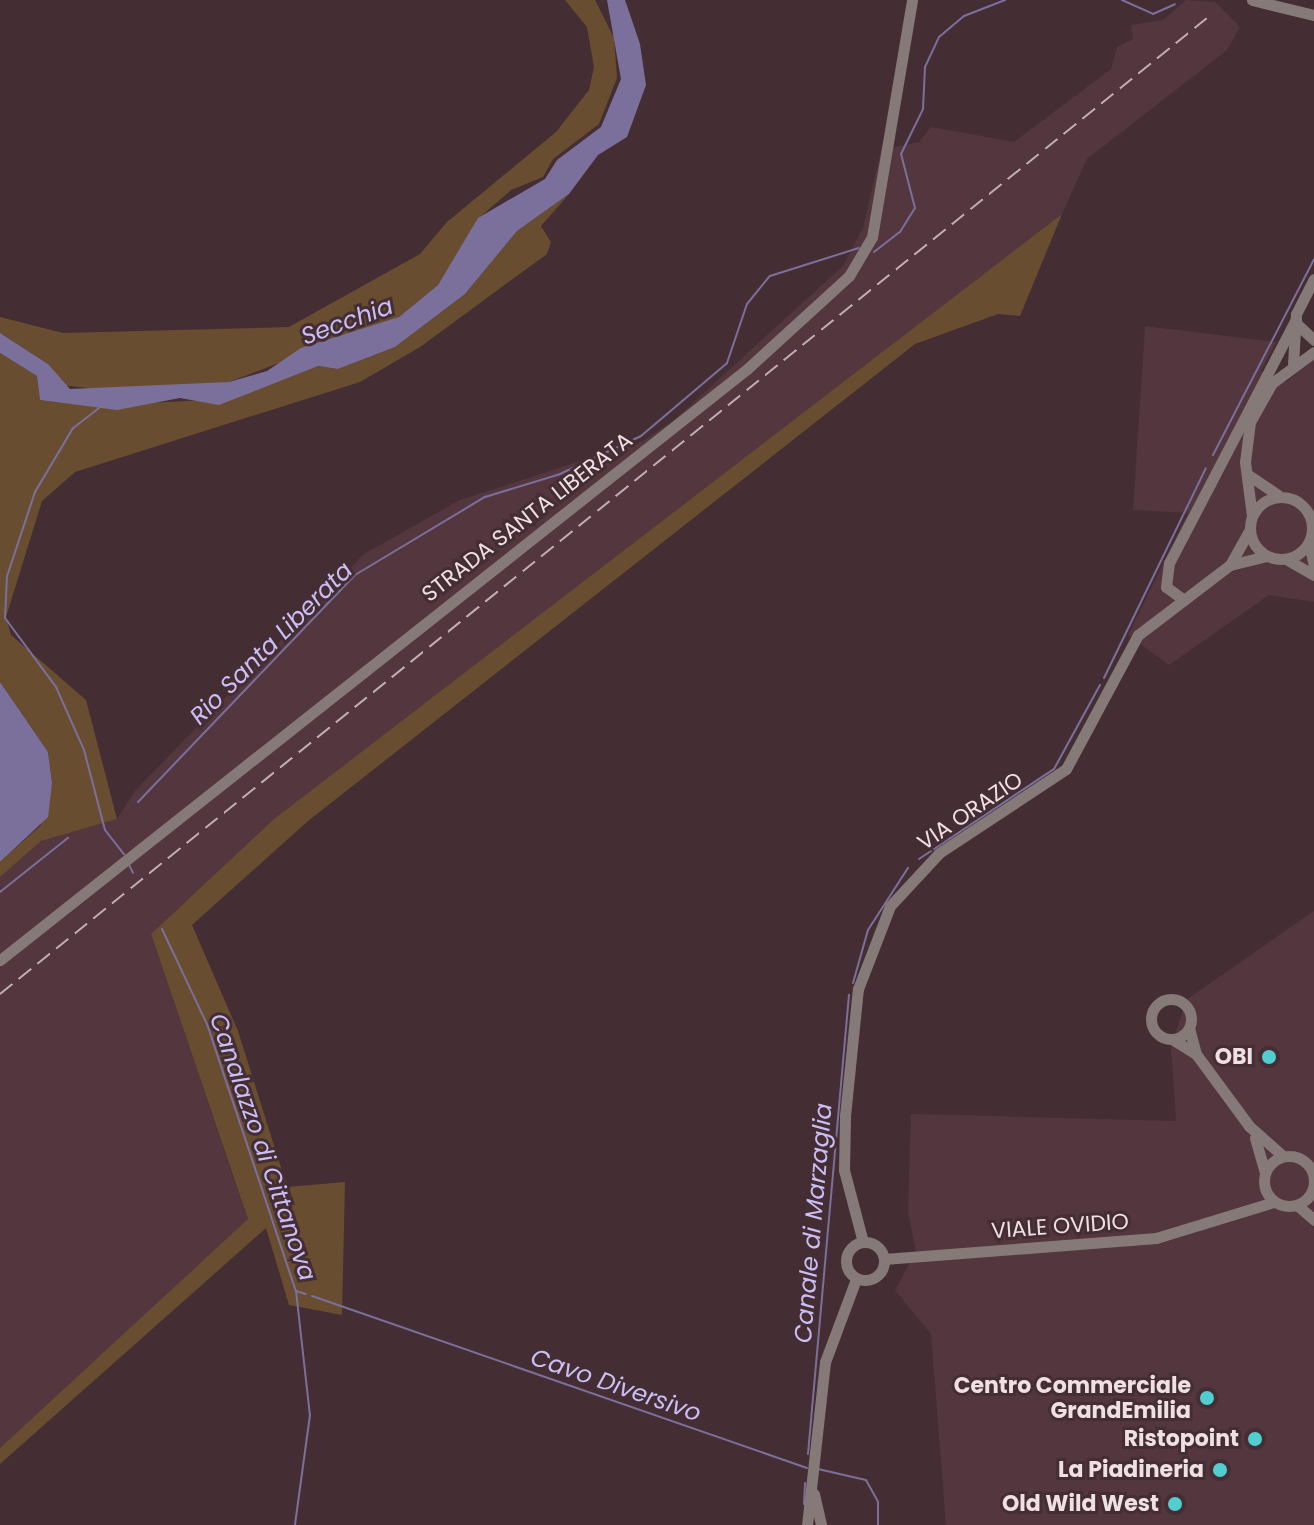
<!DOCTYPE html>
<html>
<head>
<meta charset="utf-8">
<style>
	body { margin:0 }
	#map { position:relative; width:1314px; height:1525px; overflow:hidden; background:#442e34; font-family:Poppins,sans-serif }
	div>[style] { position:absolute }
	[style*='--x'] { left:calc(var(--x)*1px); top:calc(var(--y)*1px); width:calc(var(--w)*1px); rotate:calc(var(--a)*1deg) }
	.built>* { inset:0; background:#53363e }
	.green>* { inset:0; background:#694d30 }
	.water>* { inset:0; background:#7b709b }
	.stream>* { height:2px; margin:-1px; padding:0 1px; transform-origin:1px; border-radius:1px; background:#7b709b }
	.minor>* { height:11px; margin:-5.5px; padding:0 5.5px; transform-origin:5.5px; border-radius:5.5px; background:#857a77 }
	.minor>.ring { margin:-5.5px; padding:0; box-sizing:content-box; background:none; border:11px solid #857a77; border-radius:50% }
	.rail>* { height:2px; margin-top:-1px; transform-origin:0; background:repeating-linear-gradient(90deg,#c0afb4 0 16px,transparent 0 24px) }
	.dots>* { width:22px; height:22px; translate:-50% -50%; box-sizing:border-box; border:4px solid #442e34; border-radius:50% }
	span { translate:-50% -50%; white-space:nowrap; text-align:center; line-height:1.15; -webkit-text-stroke:6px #442e34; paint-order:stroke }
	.street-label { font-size:22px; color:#efe0e4 }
	.poi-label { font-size:22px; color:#efe0e4; font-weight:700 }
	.right { translate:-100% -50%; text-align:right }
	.water-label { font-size:24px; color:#cbbef5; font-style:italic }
</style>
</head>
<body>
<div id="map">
	<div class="built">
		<div style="clip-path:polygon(1186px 0,1215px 2px,1240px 27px,1227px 50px,1087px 159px,1062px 214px,274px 819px,151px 934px,248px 1220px,0 1448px,0 877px,41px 841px,117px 819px,135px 791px,364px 554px,460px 500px,643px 441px,674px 420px,843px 266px,863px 228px,881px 150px,919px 142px,931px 127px,1014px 142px,1111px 69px,1117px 47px,1133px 39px,1131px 25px,1163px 20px)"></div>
		<div style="clip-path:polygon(1145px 326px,1276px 342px,1261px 371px,1286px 382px,1314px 360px,1314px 602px,1269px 595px,1169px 665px,1128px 635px,1188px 513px,1133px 510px)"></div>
		<div style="clip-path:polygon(1314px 911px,1314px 1525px,946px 1525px,931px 1334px,895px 1290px,916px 1252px,908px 1212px,911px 1114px,1176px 1121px,1171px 1047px,1186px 1000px)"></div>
	</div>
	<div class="green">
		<div style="clip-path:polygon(565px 0,595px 0,614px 38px,617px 78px,599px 124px,553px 159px,543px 177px,511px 190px,479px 218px,438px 285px,399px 317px,229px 382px,116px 391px,60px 385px,48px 364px,0 333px,0 317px,63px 333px,289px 327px,420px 254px,447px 222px,556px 132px,589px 90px,594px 67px,587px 27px)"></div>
		<div style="clip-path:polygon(569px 194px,541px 226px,551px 242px,547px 254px,420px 347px,360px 382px,75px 472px,42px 501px,6px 617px,11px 635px,86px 700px,117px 819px,41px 841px,0 877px,0 862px,41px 825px,52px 783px,48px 752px,0 682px,0 353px,37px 376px,40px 400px,90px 406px,205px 400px,318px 366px,338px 369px,395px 347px,465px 294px,517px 231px)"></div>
		<div style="clip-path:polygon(1062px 214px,1020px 316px,998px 314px,915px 344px,308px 821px,192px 925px,238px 1031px,287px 1187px,345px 1182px,342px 1315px,289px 1305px,266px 1228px,0 1464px,0 1448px,248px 1219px,151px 934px,274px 819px)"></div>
	</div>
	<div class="water">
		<div style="clip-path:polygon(607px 0,625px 0,640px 44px,646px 85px,627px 137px,598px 155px,569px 194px,517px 231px,465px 294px,395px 347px,338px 369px,318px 366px,219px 405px,180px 398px,117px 410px,40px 400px,37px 376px,0 353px,0 333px,48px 364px,70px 389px,229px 382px,267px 371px,301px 348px,399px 317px,438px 285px,478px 218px,545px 179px,557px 160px,601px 127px,621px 79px)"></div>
		<div style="clip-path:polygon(0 682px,48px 752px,52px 783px,48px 817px,0 862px)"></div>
	</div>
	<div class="stream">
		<div style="--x:1122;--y:0;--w:34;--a:24"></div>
		<div style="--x:1153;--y:14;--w:24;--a:-24"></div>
		<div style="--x:874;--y:252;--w:33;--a:-38"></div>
		<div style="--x:900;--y:232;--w:28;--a:-58"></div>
		<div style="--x:915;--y:208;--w:56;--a:-104.5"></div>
		<div style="--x:901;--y:154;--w:50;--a:-63.9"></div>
		<div style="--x:923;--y:109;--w:42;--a:-87.3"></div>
		<div style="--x:925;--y:67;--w:33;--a:-65"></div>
		<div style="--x:939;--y:37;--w:33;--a:-40"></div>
		<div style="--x:964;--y:16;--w:44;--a:-21.3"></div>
		<div style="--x:99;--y:408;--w:33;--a:142"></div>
		<div style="--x:73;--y:428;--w:74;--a:120.7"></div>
		<div style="--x:35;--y:492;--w:89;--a:108.4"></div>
		<div style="--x:7;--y:576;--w:42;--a:92.7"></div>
		<div style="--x:5;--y:618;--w:86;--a:53.5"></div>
		<div style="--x:56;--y:687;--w:69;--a:66"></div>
		<div style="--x:84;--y:750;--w:83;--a:75.3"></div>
		<div style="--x:105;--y:830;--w:31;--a:52"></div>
		<div style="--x:1213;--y:455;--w:220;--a:-62.7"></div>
		<div style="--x:1104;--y:678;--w:233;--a:-64.1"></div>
		<div style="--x:138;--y:802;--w:314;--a:-46.3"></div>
		<div style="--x:355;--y:575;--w:152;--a:-31"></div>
		<div style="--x:485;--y:497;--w:78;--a:-17"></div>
		<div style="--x:560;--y:474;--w:89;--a:-25.1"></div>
		<div style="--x:641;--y:436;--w:113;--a:-40.3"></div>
		<div style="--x:727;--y:363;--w:62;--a:-71.3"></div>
		<div style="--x:747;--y:304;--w:36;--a:-51"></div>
		<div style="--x:770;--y:276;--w:93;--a:-17.5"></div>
		<div style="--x:919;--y:859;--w:162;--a:-33.7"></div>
		<div style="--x:1054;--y:769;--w:96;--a:-61.3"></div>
		<div style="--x:128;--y:863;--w:11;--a:63"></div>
		<div style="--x:0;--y:892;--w:87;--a:-38.5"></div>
		<div style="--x:162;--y:929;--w:105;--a:64.7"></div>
		<div style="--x:207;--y:1024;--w:281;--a:71.6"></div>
		<div style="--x:296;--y:1291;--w:125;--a:83.6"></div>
		<div style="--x:310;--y:1415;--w:111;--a:97.8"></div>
		<div style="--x:853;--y:983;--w:55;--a:-74.2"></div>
		<div style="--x:868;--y:930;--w:74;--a:-57.2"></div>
		<div style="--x:296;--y:1291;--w:10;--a:17"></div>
		<div style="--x:312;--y:1296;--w:524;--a:19.16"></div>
		<div style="--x:808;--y:1454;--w:461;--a:-84.9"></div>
		<div style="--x:818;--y:1469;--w:49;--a:12.9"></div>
		<div style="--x:866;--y:1480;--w:25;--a:61"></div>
		<div style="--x:878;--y:1502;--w:23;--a:90"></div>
		<div style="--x:804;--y:1504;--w:21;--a:-87"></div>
	</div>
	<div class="minor">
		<div style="--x:1252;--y:0;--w:64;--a:13.6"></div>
		<div style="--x:1298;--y:325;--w:22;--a:43"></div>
		<div style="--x:1293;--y:364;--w:50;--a:-86.6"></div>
		<div style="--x:1296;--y:314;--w:39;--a:-63"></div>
		<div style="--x:1247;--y:474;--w:37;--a:34"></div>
		<div class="ring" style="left:1250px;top:497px;width:51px;height:51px"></div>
		<div style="--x:1252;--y:516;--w:54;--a:-97.4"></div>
		<div style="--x:1245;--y:462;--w:40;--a:-82.9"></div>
		<div style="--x:1250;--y:422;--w:45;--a:-60.6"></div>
		<div style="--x:1272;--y:383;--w:52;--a:-36.4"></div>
		<div style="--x:1309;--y:543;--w:24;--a:78"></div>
		<div style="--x:1286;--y:559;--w:32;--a:30"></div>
		<div style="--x:1230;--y:565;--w:41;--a:-60.9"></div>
		<div style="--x:1184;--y:600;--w:22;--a:-144"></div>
		<div style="--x:1166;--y:587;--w:24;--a:-83"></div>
		<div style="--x:1169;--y:563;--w:275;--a:-62.5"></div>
		<div style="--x:0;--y:960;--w:953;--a:-38.35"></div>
		<div style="--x:747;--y:369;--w:138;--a:-42.4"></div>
		<div style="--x:849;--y:276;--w:45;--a:-59.5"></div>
		<div style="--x:872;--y:237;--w:240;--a:-80.4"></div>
		<div class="ring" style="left:1151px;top:999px;width:29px;height:29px"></div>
		<div style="--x:1172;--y:1039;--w:28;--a:32"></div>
		<div style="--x:1196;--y:1054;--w:27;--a:-105"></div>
		<div style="--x:1196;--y:1054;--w:89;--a:53.6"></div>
		<div style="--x:1249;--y:1126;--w:45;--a:41.4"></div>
		<div style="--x:1255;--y:1138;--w:36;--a:74"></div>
		<div class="ring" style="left:1264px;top:1156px;width:39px;height:39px"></div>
		<div style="--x:1297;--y:1205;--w:23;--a:41"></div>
		<div class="ring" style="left:846px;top:1242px;width:27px;height:27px"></div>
		<div style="--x:863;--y:1242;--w:74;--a:-104.8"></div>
		<div style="--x:844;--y:1170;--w:54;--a:-88.9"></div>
		<div style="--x:845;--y:1116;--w:128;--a:-84.2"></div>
		<div style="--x:858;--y:989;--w:89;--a:-68.9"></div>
		<div style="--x:890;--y:906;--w:72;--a:-47.2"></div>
		<div style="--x:939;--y:853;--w:152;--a:-33.5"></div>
		<div style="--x:1066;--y:769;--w:152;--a:-61.8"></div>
		<div style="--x:1138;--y:635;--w:116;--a:-37.3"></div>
		<div style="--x:1230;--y:565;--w:37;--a:-14"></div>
		<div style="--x:884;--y:1259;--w:273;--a:-4.4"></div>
		<div style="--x:1156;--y:1238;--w:123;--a:-17"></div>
		<div style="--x:814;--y:1494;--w:32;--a:77"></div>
		<div style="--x:807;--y:1525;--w:164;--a:-83.7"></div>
		<div style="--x:825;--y:1362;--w:89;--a:-69.5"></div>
	</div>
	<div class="rail">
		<div style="--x:0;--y:994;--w:1559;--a:-38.96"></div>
	</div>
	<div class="dots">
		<div style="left:1269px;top:1057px;background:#52cdd0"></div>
		<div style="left:1207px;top:1398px;background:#52cdd0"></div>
		<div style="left:1255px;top:1439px;background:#52cdd0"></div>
		<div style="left:1220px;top:1470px;background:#52cdd0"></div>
		<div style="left:1175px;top:1504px;background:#52cdd0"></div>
	</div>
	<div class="street-label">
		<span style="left:527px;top:517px;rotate:-38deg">STRADA SANTA LIBERATA</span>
		<span style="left:970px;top:811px;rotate:-34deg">VIA ORAZIO</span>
		<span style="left:1060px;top:1226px;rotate:-4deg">VIALE OVIDIO</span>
	</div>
	<div class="poi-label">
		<span class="right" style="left:1253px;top:1057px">OBI</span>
		<span class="right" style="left:1191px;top:1398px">Centro Commerciale<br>GrandEmilia</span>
		<span class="right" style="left:1239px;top:1439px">Ristopoint</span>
		<span class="right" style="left:1204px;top:1470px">La Piadineria</span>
		<span class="right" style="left:1159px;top:1504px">Old Wild West</span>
	</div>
	<div class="water-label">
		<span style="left:347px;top:321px;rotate:-20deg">Secchia</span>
		<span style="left:271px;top:643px;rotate:-45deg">Rio Santa Liberata</span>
		<span style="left:263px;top:1147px;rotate:71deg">Canalazzo di Cittanova</span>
		<span style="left:813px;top:1223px;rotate:-85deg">Canale di Marzaglia</span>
		<span style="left:616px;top:1385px;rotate:19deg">Cavo Diversivo</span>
	</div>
</div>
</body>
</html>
